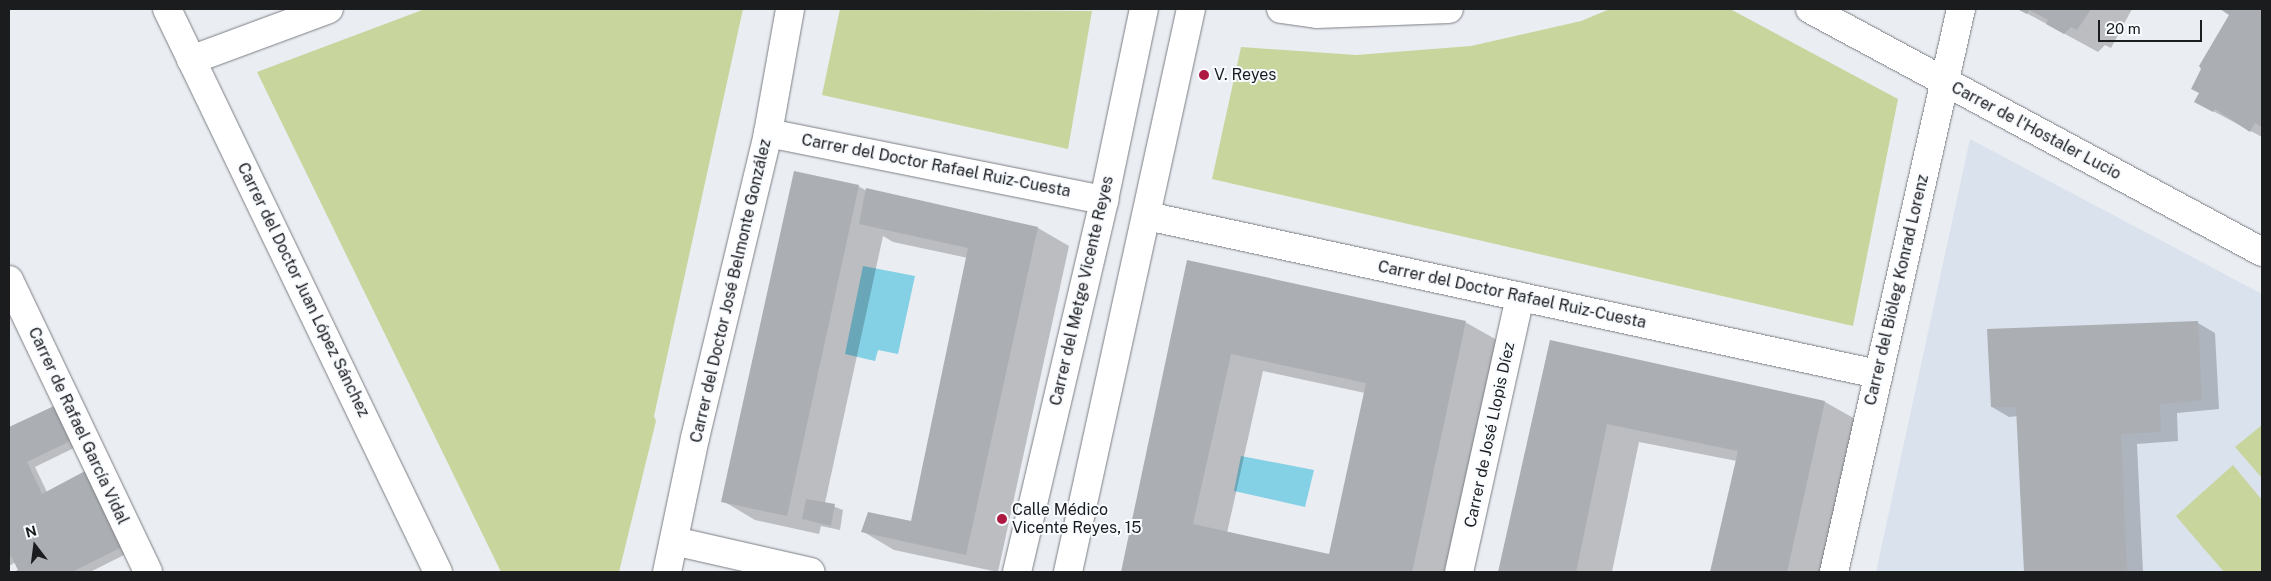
<!DOCTYPE html>
<html>
<head>
<meta charset="utf-8">
<style>
	body { margin:0 }
	#map { position:relative; width:2271px; height:581px; overflow:hidden; background:#eaedf2; font-family:"Public Sans",sans-serif }
	div>[style] { position:absolute }
	[style*='--x'] { left:calc(var(--x)*1px); top:calc(var(--y)*1px); width:calc(var(--w)*1px); rotate:calc(var(--a)*1deg) }
	.built>* { inset:0; background:#dae2ed }
	.green>* { inset:0; background:#c8d59d }
	.water>* { inset:0; background:#84d0e5 }
	.shadow>* { inset:0; background:#0003 }
	.building>* { inset:0; background:#abaeb2 }
	.roads { filter:drop-shadow(0 0 1px #7b7e83) drop-shadow(0 0 1px #7b7e83) }
	.street>* { height:28px; margin:-14px; padding:0 14px; transform-origin:14px; border-radius:14px; background:#fff }
	.secondary>* { height:28px; margin:-14px; padding:0 14px; transform-origin:14px; border-radius:14px; background:#fff }
	.dots>* { width:14px; height:14px; translate:-50% -50%; box-sizing:border-box; border:2px solid #f8fbff; border-radius:50% }
	span { translate:-50% -50%; white-space:nowrap; text-align:center; line-height:1.15; -webkit-text-stroke:4px #f8fbff; paint-order:stroke }
	.poi-label { font-size:16px; color:#1b1c1e }
	.left { translate:0 -50%; text-align:left }
	.street-label { font-size:16px; color:#1b1c1e }
	.frame { position:absolute; inset:0; border:10px solid #1b1c1e; pointer-events:none }
	.north { position:absolute; left:10px; top:521px; width:50px; height:50px; -webkit-text-stroke:4px #f8fbff; paint-order:stroke; rotate:345deg; font-size:14px; font-weight:700; line-height:20px; text-align:center; color:#1b1c1e }
	.north::after { content:''; display:block; margin:auto; width:18px; height:22px; background:#1b1c1e; clip-path:polygon(50% 0,100% 100%,50% 72%,0 100%) }
	.scale { position:absolute; left:2098px; top:20px; width:104px; height:22px; box-sizing:border-box; border:2px solid #1b1c1e; border-top:0; padding-left:6px; font-size:15px; line-height:18px; white-space:nowrap; color:#1b1c1e; -webkit-text-stroke:4px #f8fbff; paint-order:stroke }
</style>
</head>
<body>
<div id="map">
	<div class="built">
		<div style="clip-path:polygon(1970px 139px,2262px 294px,2262px 572px,1876px 572px)"></div>
	</div>
	<div class="green">
		<div style="clip-path:polygon(425px 9px,743px 9px,654px 416px,656px 421px,619px 572px,501px 572px,257px 72px)"></div>
		<div style="clip-path:polygon(840px 9px,1092px 11px,1068px 149px,822px 95px)"></div>
		<div style="clip-path:polygon(1610px 9px,1730px 9px,1898px 99px,1853px 326px,1212px 179px,1241px 47px,1356px 55px,1471px 46px,1581px 21px)"></div>
		<div style="clip-path:polygon(2262px 425px,2262px 478px,2235px 447px)"></div>
		<div style="clip-path:polygon(2233px 465px,2262px 500px,2262px 572px,2224px 572px,2176px 516px)"></div>
	</div>
	<div class="water">
		<div style="clip-path:polygon(863px 266px,915px 276px,898px 354px,878px 350px,875px 361px,845px 354px)"></div>
		<div style="clip-path:polygon(1241px 456px,1314px 470px,1305px 507px,1234px 491px)"></div>
	</div>
	<div class="shadow">
		<div style="clip-path:polygon(2019px 9px,2132px 9px,2111px 48px,2105px 45px,2098px 52px)"></div>
		<div style="clip-path:polygon(2262px 9px,2262px 137px,2196px 102px,2230px 15px,2222px 9px)"></div>
		<div style="clip-path:polygon(858px 186px,867px 191px,1038px 228px,1069px 246px,998px 572px,894px 550px,862px 531px,912px 522px,968px 258px,893px 242px,883px 236px,825px 503px,843px 510px,840px 530px,821px 526px,819px 534px,755px 520px,723px 501px)"></div>
		<div style="clip-path:polygon(evenodd,1188px 262px,1465px 322px,1497px 340px,1447px 572px,1122px 572px,1188px 262px,1263px 371px,1365px 393px,1330px 556px,1227px 533px,1263px 371px)"></div>
		<div style="clip-path:polygon(2198px 323px,2215px 333px,2219px 409px,2177px 413px,2178px 441px,2137px 444px,2143px 572px,2025px 572px,2018px 416px,2009px 417px,1992px 407px)"></div>
		<div style="clip-path:polygon(1550px 341px,1825px 402px,1857px 420px,1823px 572px,1711px 572px,1737px 461px,1639px 442px,1612px 572px,1499px 572px)"></div>
		<div style="clip-path:polygon(53px 408px,80px 445px,35px 467px,47px 492px,130px 552px,90px 572px,16px 572px,20px 571px,16px 562px,9px 566px,9px 428px)"></div>
	</div>
	<div class="building">
		<div style="clip-path:polygon(2017px 9px,2091px 9px,2077px 30px,2071px 27px,2064px 34px,2046px 24px,2048px 20px,2029px 10px,2027px 14px)"></div>
		<div style="clip-path:polygon(2220px 9px,2262px 9px,2262px 127px,2255px 123px,2250px 132px,2215px 109px,2213px 112px,2194px 102px,2199px 93px,2191px 89px,2201px 69px,2199px 66px,2229px 15px)"></div>
		<div style="clip-path:polygon(794px 171px,859px 185px,787px 516px,721px 502px)"></div>
		<div style="clip-path:polygon(866px 188px,1038px 227px,966px 555px,861px 532px,868px 512px,911px 521px,968px 248px,859px 224px)"></div>
		<div style="clip-path:polygon(evenodd,1187px 260px,1466px 321px,1412px 572px,1121px 572px,1187px 260px,1231px 354px,1366px 383px,1329px 554px,1193px 524px,1231px 354px)"></div>
		<div style="clip-path:polygon(2198px 321px,2202px 400px,2160px 404px,2161px 432px,2121px 434px,2127px 572px,2024px 572px,2016px 407px,1991px 407px,1987px 329px)"></div>
		<div style="clip-path:polygon(1550px 340px,1825px 401px,1787px 572px,1710px 572px,1738px 451px,1607px 424px,1576px 572px,1498px 572px)"></div>
		<div style="clip-path:polygon(54px 406px,72px 440px,27px 462px,42px 494px,85px 471px,122px 547px,72px 572px,13px 572px,18px 570px,11px 556px,9px 557px,9px 427px)"></div>
		<div style="clip-path:polygon(806px 499px,835px 504px,831px 526px,802px 519px)"></div>
	</div>
	<div class="roads">
		<div class="street">
			<div style="--x:167;--y:9;--w:625;--a:64.3"></div>
			<div style="--x:1281;--y:9;--w:36;--a:8"></div>
			<div style="--x:1317;--y:14;--w:132;--a:-2.2"></div>
			<div style="--x:1810;--y:9;--w:513;--a:28.26"></div>
			<div style="--x:191;--y:60;--w:147;--a:-20.3"></div>
			<div style="--x:768;--y:133;--w:343;--a:11.3"></div>
			<div style="--x:1147;--y:216;--w:747;--a:12.21"></div>
			<div style="--x:9;--y:280;--w:323;--a:64.5"></div>
			<div style="--x:674;--y:541;--w:140;--a:12.8"></div>
			<div style="--x:667;--y:572;--w:137;--a:-78.2"></div>
			<div style="--x:695;--y:438;--w:314;--a:-76.5"></div>
			<div style="--x:768;--y:133;--w:126;--a:-79.9"></div>
			<div style="--x:1459;--y:572;--w:282;--a:-77.5"></div>
			<div style="--x:1834;--y:572;--w:577;--a:-77.29"></div>
		</div>
		<div class="secondary">
			<div style="--x:1017;--y:572;--w:382;--a:-76.8"></div>
			<div style="--x:1104;--y:200;--w:195;--a:-78.2"></div>
			<div style="--x:1068;--y:572;--w:576;--a:-77.68"></div>
		</div>
	</div>
	<div class="dots">
		<div style="left:1204px;top:75px;background:#ad1941"></div>
		<div style="left:1002px;top:519px;background:#ad1941"></div>
	</div>
	<div class="poi-label">
		<span class="left" style="left:1214px;top:75px">V. Reyes</span>
		<span class="left" style="left:1012px;top:519px">Calle Médico<br>Vicente Reyes, 15</span>
	</div>
	<div class="street-label">
		<span style="left:2036px;top:131px;rotate:28deg">Carrer de l'Hostaler Lucio</span>
		<span style="left:936px;top:166px;rotate:11deg">Carrer del Doctor Rafael Ruiz-Cuesta</span>
		<span style="left:303px;top:290px;rotate:64deg">Carrer del Doctor Juan López Sánchez</span>
		<span style="left:1897px;top:290px;rotate:-77deg">Carrer del Biòleg Konrad Lorenz</span>
		<span style="left:731px;top:291px;rotate:-77deg">Carrer del Doctor José Belmonte González</span>
		<span style="left:1082px;top:291px;rotate:-77deg">Carrer del Metge Vicente Reyes</span>
		<span style="left:1512px;top:295px;rotate:12deg">Carrer del Doctor Rafael Ruiz-Cuesta</span>
		<span style="left:78px;top:426px;rotate:65deg">Carrer de Rafael García Vidal</span>
		<span style="left:1490px;top:435px;rotate:-78deg">Carrer de José Llopis Díez</span>
	</div>
	<div class="frame"></div>
	<div class="north">N</div>
	<div class="scale">20 m</div>
</div>
</body>
</html>
